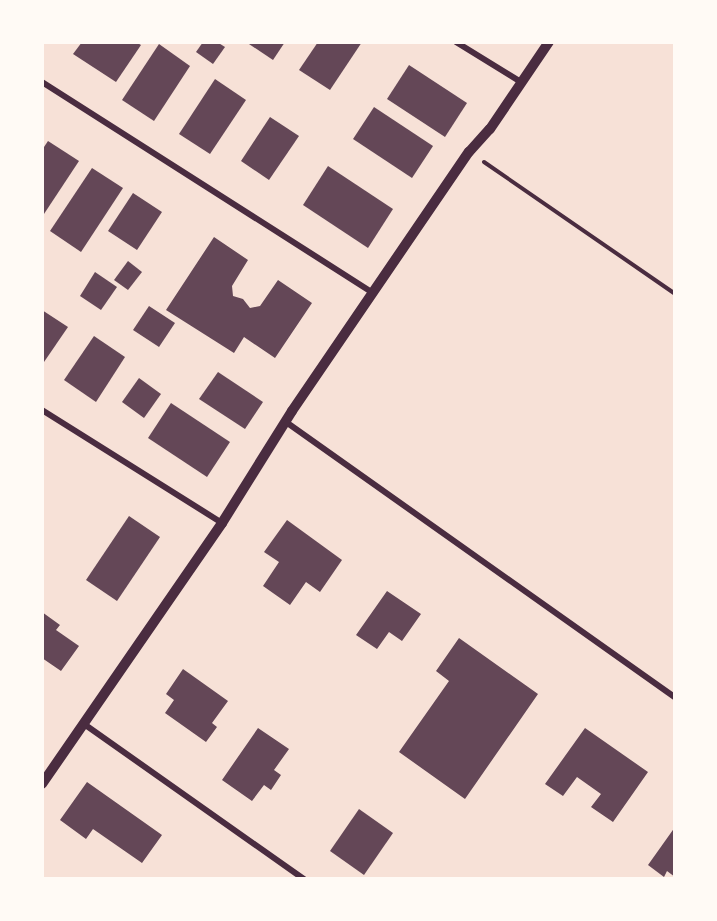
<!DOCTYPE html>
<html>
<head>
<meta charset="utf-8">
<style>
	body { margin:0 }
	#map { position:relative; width:717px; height:921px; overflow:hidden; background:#f7e1d7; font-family:Lato,sans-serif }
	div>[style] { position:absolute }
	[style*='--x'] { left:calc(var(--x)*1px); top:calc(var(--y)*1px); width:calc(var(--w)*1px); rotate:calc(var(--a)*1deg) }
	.building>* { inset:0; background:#644757 }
	.path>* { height:4px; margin:-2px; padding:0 2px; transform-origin:2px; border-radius:2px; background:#4a2c40 }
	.minor>* { height:6px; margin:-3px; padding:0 3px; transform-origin:3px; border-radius:3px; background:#4a2c40 }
	.tertiary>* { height:10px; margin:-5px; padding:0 5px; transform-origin:5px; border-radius:5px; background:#4a2c40 }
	span { translate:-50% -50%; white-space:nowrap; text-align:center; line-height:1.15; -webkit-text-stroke:5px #fffaf5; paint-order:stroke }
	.frame { position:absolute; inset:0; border:44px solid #fffaf5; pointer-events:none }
</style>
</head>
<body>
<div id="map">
	<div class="building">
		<div style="clip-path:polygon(82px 42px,136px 42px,141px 45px,116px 82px,73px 54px)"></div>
		<div style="clip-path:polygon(203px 42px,217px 42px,225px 47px,213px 64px,196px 52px)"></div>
		<div style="clip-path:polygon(246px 42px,285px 42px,273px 60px)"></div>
		<div style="clip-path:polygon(318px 42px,362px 42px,330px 90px,299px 70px)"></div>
		<div style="clip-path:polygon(159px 44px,190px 66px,154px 121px,122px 100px)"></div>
		<div style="clip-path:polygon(409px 65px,467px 103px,445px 137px,387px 99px)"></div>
		<div style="clip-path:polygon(215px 79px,246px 100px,210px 154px,179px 134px)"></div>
		<div style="clip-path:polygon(374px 107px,433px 146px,412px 178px,353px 139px)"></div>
		<div style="clip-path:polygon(270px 117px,299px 136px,269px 180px,241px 161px)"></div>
		<div style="clip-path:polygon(48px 141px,79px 161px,42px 217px,42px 150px)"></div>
		<div style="clip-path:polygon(328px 166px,393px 209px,368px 248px,303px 205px)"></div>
		<div style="clip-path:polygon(92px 168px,123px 188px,81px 252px,50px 231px)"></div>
		<div style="clip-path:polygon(133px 193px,162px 212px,137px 250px,108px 231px)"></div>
		<div style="clip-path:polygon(214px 237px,248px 260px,232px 286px,233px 296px,243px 299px,250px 308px,260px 306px,278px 280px,312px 303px,275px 358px,244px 337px,234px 353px,166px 310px)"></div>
		<div style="clip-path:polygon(128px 261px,142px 272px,128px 290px,114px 280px)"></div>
		<div style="clip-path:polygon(95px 272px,117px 287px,101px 310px,80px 296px)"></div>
		<div style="clip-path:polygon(149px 306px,175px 323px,159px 347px,133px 330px)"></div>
		<div style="clip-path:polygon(42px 310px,68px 327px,44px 362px,42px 360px)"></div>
		<div style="clip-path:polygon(94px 336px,125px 357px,96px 402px,64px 380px)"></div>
		<div style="clip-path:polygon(218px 372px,263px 402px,245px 429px,199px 399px)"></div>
		<div style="clip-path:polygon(139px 378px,161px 394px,144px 418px,122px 402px)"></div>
		<div style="clip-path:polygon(171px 403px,230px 442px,207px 477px,148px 438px)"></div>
		<div style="clip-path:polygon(129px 516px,160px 537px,117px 601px,86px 580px)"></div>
		<div style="clip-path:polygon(287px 520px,342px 560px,320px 592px,306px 582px,290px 605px,263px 586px,279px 562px,264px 552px)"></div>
		<div style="clip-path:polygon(387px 591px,421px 614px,402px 641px,389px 632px,377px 649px,356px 635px)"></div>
		<div style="clip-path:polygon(42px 612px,60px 625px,56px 630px,79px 646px,61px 671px,42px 658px)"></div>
		<div style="clip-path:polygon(459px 638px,538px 694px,465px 799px,399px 752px,449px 681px,436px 671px)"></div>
		<div style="clip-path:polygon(183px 669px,228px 701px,212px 723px,217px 727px,206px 742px,165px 713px,174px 700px,166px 694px)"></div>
		<div style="clip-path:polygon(258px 728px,289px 749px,274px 770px,281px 775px,271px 790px,264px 785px,252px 801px,222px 780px)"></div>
		<div style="clip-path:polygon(585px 728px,648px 772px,613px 822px,591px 807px,601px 794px,577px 777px,563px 796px,545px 784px)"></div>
		<div style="clip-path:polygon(87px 782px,162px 835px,142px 863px,93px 829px,86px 839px,60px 820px)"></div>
		<div style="clip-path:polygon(359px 809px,393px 833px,364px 875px,330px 851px)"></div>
		<div style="clip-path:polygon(675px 827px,675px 877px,667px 871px,664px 877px,648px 865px)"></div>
	</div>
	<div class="path">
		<div style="--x:484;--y:162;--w:232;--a:34.6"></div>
	</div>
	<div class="minor">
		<div style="--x:456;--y:42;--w:76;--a:31.6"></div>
		<div style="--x:42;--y:82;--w:393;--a:32.5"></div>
		<div style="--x:42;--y:410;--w:213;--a:32.1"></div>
		<div style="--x:286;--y:422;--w:476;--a:35.3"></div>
		<div style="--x:84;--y:724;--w:269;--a:35.2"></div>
	</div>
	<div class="tertiary">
		<div style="--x:42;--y:784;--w:317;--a:-55.4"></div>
		<div style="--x:222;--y:523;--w:132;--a:-58"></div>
		<div style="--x:292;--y:411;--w:314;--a:-55.7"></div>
		<div style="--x:469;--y:152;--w:31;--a:-48"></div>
		<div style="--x:490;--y:129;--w:105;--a:-55.9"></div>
	</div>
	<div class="frame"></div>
</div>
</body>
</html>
